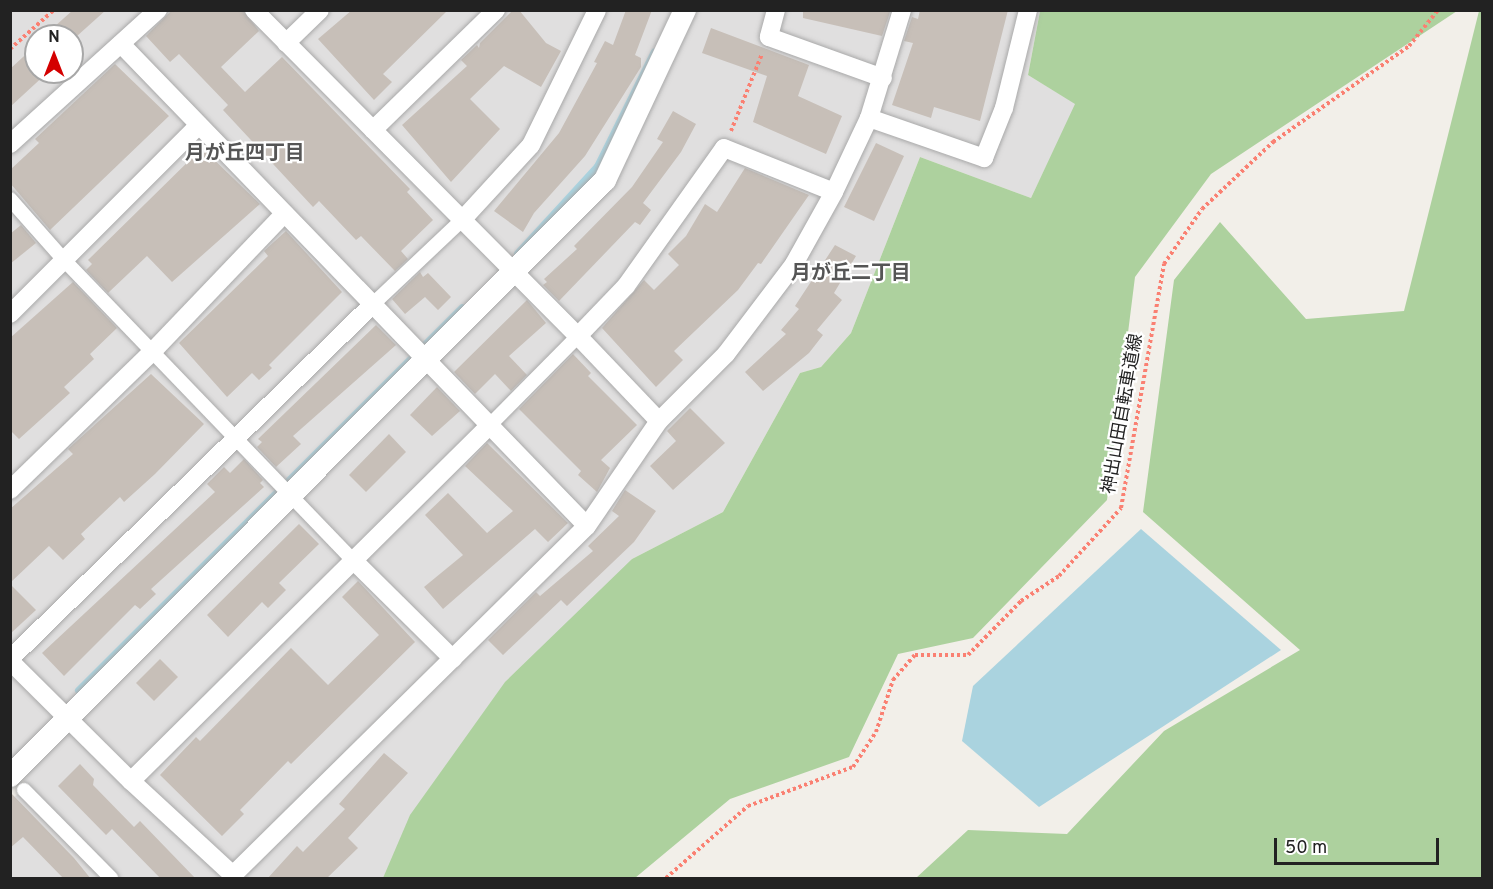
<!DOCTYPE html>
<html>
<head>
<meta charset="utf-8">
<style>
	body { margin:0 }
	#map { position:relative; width:1493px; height:889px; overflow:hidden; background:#f2efe9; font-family:Overpass,"Noto Sans JP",sans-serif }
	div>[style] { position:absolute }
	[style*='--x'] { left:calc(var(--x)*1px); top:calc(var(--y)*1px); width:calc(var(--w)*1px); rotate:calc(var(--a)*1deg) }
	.residential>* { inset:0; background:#e0dfdf }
	.forest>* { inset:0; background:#add19e }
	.water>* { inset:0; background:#aad3df }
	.stream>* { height:7px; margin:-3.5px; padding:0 3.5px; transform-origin:3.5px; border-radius:3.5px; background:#aad3df }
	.building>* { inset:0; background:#c7bfb8 }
	.path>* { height:4px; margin-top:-2px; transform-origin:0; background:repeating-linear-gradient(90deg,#fa8072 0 3px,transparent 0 6px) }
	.roads { filter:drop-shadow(0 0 2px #a9a9a9) drop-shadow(0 0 2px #a9a9a9) }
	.pedestrian>* { height:14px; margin:-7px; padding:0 7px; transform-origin:7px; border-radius:7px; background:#fff }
	.minor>* { height:18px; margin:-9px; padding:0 9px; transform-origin:9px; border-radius:9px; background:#fff }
	.tertiary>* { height:22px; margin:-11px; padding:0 11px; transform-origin:11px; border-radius:11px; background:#fff }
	span { translate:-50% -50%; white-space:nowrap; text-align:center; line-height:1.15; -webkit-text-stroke:4.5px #fff; paint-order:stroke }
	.street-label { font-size:18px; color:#222 }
	.neighbourhood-label { font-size:20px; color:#555; font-weight:700 }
	.frame { position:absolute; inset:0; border:12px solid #222; pointer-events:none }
	.north { position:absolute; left:24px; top:24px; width:60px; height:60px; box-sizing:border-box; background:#fff; border:2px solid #a7a7a7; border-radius:50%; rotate:0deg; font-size:16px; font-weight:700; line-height:24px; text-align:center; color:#222 }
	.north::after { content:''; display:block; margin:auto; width:21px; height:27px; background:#d40000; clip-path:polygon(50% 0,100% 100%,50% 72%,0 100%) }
	.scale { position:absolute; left:1274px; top:838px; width:165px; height:27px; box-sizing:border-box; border:3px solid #222; border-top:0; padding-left:8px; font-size:18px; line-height:21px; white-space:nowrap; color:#222; -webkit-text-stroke:4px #fff; paint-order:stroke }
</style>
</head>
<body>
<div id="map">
	<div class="residential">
		<div style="clip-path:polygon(evenodd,11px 11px,1040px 11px,1028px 75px,1076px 104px,1031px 198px,920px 157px,851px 333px,821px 367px,800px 373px,723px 512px,632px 559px,383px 878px,11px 878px,11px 799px,29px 787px,11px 767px,11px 11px,36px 36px,72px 36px,72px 72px,36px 72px,36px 36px)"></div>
	</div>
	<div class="forest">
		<div style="clip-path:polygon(1040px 11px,1457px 11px,1211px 174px,1135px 277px,1107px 500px,973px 638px,898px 654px,849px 757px,730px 799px,635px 878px,383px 878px,410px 815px,505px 682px,632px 559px,723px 512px,800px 373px,821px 367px,851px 333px,920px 157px,1031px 198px,1075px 104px,1028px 75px)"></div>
		<div style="clip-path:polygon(1479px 11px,1482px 11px,1482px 878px,916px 878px,968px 830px,1067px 834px,1164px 731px,1300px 650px,1143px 512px,1174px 280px,1220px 222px,1306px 319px,1404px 311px)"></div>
	</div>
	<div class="water">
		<div style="clip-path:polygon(1141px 529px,1281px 650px,1039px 807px,962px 741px,973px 686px)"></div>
	</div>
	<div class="stream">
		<div style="--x:517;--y:253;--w:118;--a:-47.4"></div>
		<div style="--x:597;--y:166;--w:128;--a:-63.6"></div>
		<div style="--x:78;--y:690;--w:542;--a:-44.93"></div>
	</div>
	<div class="building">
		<div style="clip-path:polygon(73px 10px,106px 10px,77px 36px,44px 36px)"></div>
		<div style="clip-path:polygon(172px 10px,243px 10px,259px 31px,221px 67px,245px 92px,282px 57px,410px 189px,407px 192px,433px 220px,401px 251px,408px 259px,395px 271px,361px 236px,356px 240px,319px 201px,313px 207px,223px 110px,228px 105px,179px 54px,170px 62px,146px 36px)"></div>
		<div style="clip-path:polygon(352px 10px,448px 10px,383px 74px,392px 82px,374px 100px,318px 39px)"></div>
		<div style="clip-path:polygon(513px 10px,519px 10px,546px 43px,561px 51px,541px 87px,504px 66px,470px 99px,500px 129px,451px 182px,402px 125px,467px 66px,461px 60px,477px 45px,479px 48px,480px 43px)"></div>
		<div style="clip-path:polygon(626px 10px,652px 10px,635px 55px,641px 58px,641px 67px,585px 156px,534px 213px,523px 232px,494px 211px,559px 133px,597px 63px,594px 62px,605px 41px,613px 45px)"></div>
		<div style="clip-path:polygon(803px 10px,881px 10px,890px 12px,882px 36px,803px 18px)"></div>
		<div style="clip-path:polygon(920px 10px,1008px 10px,980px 121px,934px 107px,931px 118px,892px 105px,913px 43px,904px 41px,912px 17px,918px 19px)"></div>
		<div style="clip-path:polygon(711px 28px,809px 65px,798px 96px,842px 116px,826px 154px,753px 122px,767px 76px,702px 53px)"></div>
		<div style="clip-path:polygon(36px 45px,36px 72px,48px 72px,10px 107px,10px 69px)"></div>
		<div style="clip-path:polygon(115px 64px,169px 116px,50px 230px,10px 183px,10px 170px,39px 143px,35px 139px)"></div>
		<div style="clip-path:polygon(673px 111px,696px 124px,681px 152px,643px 203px,651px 210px,640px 225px,635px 222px,559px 301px,543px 285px,547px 282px,544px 279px,577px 249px,574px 246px,632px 187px,663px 142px,657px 139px)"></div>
		<div style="clip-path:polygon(876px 143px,904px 156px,874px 221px,844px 207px)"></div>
		<div style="clip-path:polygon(202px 148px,260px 204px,172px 282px,147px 256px,108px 293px,86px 270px,92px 264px,88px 260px)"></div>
		<div style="clip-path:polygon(745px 168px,809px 195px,761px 264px,758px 263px,738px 290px,674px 351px,683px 360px,656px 387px,602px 328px,644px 280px,654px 290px,679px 265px,668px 254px,686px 236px,705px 204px,717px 212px)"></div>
		<div style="clip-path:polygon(21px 225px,36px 243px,10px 264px,10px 234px)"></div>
		<div style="clip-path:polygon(286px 231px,342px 292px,269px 365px,272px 368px,259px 380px,252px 373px,227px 397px,179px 343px,268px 256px,264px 251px)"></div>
		<div style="clip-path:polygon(835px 245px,856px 256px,834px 293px,842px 300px,817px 330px,823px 335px,809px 353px,763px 391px,745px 372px,786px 334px,781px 330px,799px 309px,795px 306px)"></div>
		<div style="clip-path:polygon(420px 272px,423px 277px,428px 273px,451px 297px,438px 310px,425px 297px,405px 314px,392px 299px)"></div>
		<div style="clip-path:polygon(73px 282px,117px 328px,90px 354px,94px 359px,64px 387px,70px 393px,19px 439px,10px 430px,10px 338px)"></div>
		<div style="clip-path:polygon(527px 300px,546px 323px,509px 356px,527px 375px,511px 391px,495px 374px,475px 394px,454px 372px)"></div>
		<div style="clip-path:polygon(376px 325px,396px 345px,293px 436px,301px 444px,276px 467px,257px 447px,262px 442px,258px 439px)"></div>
		<div style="clip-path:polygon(573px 354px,591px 373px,588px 376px,637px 425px,601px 460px,610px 468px,597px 492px,578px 475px,581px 471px,519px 409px)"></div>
		<div style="clip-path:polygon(151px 374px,204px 424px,155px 474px,124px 502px,120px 497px,81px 534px,85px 539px,63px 560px,49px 546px,10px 583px,10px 509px,73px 454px,68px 449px)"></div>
		<div style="clip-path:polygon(437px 387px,460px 411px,432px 436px,410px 415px)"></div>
		<div style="clip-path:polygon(690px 408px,725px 443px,673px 490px,650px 466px,676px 441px,667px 431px)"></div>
		<div style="clip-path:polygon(389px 434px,406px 452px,366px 492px,349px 475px)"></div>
		<div style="clip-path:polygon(487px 443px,568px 523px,548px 542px,535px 529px,443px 609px,424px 587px,463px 555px,425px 515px,448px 493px,487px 533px,513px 511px,465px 466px)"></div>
		<div style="clip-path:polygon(244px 459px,263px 480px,260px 483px,264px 487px,151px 589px,156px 594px,140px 609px,135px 605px,64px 676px,42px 653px,215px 492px,207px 484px,224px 467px,230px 473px)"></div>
		<div style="clip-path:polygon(625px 490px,656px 511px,634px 542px,567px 606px,561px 600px,503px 655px,488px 640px,536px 592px,540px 596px,593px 551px,588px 546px,619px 516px,612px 511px)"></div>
		<div style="clip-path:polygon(299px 524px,319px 544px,279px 583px,286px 590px,268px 608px,262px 602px,228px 637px,207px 615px)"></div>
		<div style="clip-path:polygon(358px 581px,415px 642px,291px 764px,288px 761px,240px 810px,244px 814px,222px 836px,160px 775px,196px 737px,200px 741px,291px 648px,328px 685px,379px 635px,342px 597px)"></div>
		<div style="clip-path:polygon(10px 584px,36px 610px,10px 634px)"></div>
		<div style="clip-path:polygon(160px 659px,178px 677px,154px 701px,136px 683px)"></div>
		<div style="clip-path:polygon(384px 753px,408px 773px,348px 838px,358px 848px,326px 879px,267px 879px,297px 846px,303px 852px,345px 809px,339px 804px)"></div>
		<div style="clip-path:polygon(80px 764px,94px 779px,93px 785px,134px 827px,140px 821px,196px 879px,161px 879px,112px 829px,106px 835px,58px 786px)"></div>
		<div style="clip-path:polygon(10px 792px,74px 858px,91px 879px,64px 879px,23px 837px,10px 848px)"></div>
	</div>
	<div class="path">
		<div style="--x:10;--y:49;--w:59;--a:-41.6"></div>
		<div style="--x:731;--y:131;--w:83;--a:-68.1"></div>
		<div style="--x:666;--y:878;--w:109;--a:-41.3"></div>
		<div style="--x:748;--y:806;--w:112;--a:-20.4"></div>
		<div style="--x:853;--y:767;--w:42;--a:-56.7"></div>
		<div style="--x:876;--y:732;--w:55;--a:-71.9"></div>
		<div style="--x:893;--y:680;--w:33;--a:-49"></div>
		<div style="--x:915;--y:655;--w:53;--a:0"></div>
		<div style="--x:968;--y:655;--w:76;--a:-45.5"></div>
		<div style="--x:1021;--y:601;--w:45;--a:-33.3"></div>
		<div style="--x:1059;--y:576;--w:92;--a:-47.6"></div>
		<div style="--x:1121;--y:508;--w:248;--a:-80"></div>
		<div style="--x:1164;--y:264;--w:67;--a:-55.4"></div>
		<div style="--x:1202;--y:209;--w:98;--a:-43.3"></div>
		<div style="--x:1273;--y:142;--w:166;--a:-35.2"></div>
		<div style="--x:1409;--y:46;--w:46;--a:-51.1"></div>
	</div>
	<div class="roads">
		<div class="pedestrian">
			<div style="--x:10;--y:199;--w:81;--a:48.5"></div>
			<div style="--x:64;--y:260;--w:418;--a:46.1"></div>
			<div style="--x:372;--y:305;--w:125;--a:-43.4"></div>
			<div style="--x:489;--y:426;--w:127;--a:-45.3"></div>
			<div style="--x:24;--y:790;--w:124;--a:45.3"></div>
		</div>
		<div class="minor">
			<div style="--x:254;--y:10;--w:460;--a:45.2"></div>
			<div style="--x:578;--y:336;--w:69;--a:-46.2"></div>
			<div style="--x:626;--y:286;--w:169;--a:-54.6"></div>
			<div style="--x:724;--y:148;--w:118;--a:21.8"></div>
			<div style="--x:776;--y:10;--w:28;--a:105"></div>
			<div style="--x:769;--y:37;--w:121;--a:19.8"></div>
			<div style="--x:286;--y:43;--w:47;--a:-44.1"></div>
			<div style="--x:121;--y:44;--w:670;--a:45.97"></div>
			<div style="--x:869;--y:118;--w:122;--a:19.2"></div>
			<div style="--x:984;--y:158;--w:54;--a:-68.2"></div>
			<div style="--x:1004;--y:108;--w:101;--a:-76.2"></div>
			<div style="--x:373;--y:130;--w:172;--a:-44.3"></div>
			<div style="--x:10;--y:144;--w:200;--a:-42.2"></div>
			<div style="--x:463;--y:219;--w:100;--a:-47.4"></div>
			<div style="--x:531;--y:145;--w:150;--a:-63.9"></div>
			<div style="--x:10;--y:314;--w:267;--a:-45"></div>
			<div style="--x:578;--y:336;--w:117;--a:46.4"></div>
			<div style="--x:10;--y:490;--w:199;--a:-44.2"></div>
			<div style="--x:153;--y:351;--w:190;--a:-46.3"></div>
			<div style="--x:354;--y:561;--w:139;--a:44.7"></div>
			<div style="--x:10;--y:659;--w:506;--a:-44.36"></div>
			<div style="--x:10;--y:661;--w:170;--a:44.8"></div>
			<div style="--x:131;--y:781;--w:139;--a:42.7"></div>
			<div style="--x:233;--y:875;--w:497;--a:-44.6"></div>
			<div style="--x:587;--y:526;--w:127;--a:-55.6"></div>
			<div style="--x:659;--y:421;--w:95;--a:-45"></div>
			<div style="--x:726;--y:354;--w:113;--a:-52.9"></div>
			<div style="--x:794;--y:264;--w:82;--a:-60.9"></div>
			<div style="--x:834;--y:192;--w:82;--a:-64.7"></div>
			<div style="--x:869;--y:118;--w:113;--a:-73"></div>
			<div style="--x:131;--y:781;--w:504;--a:-44.76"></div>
		</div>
		<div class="tertiary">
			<div style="--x:10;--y:776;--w:842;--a:-45.05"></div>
			<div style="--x:605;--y:180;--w:188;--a:-64.8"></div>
		</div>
	</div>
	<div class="street-label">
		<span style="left:1124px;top:414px;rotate:-80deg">神出山田自転車道線</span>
	</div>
	<div class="neighbourhood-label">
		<span style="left:245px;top:154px">月が丘四丁目</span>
		<span style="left:851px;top:274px">月が丘二丁目</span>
	</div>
	<div class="frame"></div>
	<div class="north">N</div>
	<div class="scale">50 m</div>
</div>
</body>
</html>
